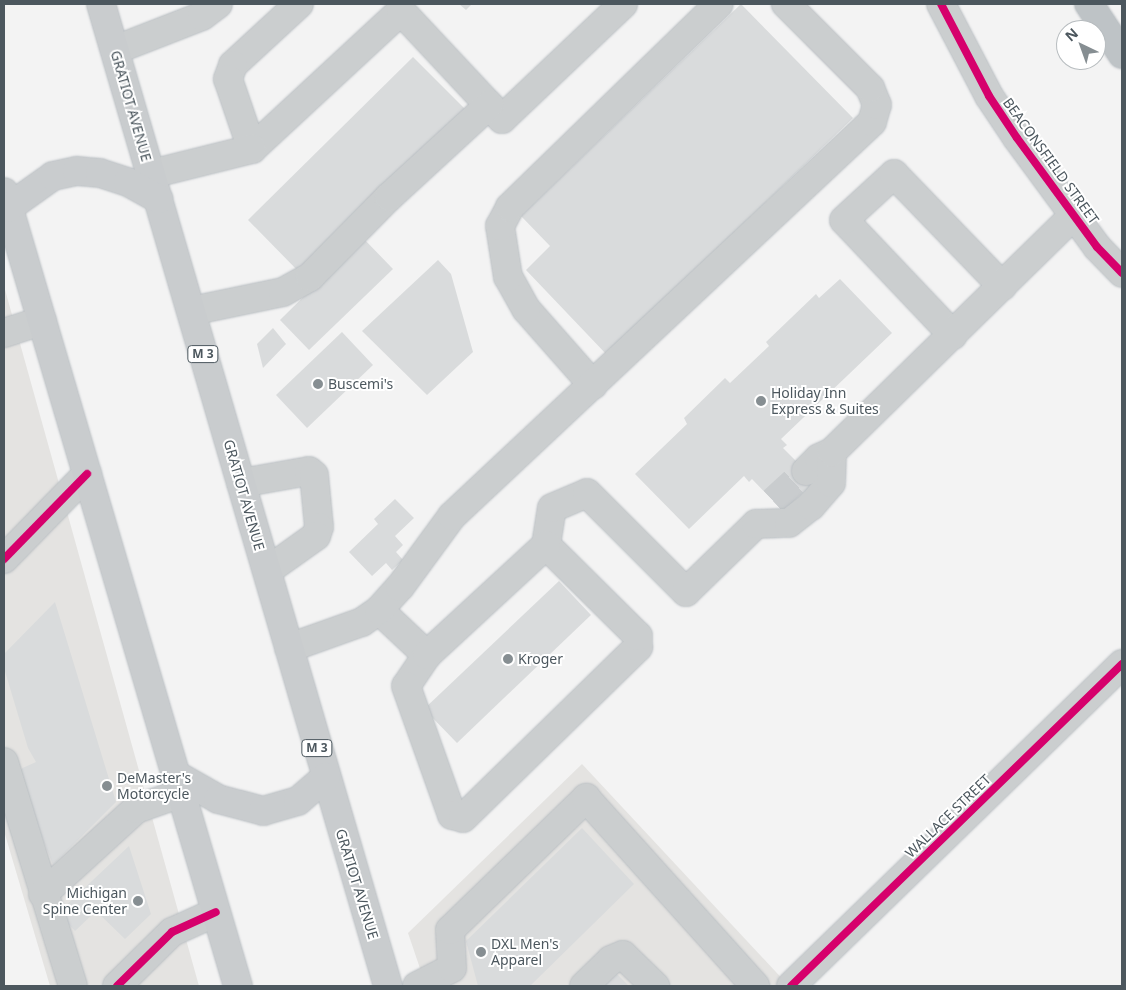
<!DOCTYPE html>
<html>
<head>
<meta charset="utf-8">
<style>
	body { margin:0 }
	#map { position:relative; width:1126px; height:990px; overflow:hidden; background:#f3f3f3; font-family:"Noto Sans",sans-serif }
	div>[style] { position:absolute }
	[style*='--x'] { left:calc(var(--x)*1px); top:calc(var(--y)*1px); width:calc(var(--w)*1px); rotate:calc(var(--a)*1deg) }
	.commercial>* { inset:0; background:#e4e3e1 }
	.building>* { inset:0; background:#d9dbdc }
	.minor-tunnel>* { height:28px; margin-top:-14px; transform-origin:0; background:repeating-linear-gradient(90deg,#c9ccce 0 28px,transparent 0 42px) }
	.roads { filter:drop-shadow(0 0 1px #b9bec2) drop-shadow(0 0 1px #b9bec2) }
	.minor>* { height:28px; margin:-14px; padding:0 14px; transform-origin:14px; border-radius:14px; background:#cbcecf }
	.major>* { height:28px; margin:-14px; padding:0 14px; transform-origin:14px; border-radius:14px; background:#c9ccce }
	.highway>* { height:28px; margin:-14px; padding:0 14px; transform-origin:14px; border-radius:14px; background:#bec3c6 }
	.cycleway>* { height:8px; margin:-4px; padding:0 4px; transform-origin:4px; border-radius:4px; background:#d6006c }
	.dots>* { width:14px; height:14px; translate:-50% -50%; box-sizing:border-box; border:2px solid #fff; border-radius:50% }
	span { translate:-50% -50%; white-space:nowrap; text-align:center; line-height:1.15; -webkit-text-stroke:4px #fff; paint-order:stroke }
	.shield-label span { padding:1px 4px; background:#fff; border:1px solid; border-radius:4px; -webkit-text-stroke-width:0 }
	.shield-label { font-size:12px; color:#4c575e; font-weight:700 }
	.street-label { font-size:14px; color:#4c575e }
	.poi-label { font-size:14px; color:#4c575e }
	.left { translate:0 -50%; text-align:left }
	.right { translate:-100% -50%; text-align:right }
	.frame { position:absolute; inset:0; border:5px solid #4c575e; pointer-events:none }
	.north { position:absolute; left:1056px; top:20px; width:50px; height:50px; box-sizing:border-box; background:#fff; border:1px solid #b7bcbf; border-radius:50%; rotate:318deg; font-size:14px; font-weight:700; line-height:20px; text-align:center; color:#4c575e }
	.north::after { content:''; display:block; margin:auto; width:18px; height:22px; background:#868e92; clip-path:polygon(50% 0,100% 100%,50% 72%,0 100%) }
</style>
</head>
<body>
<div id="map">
	<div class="commercial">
		<div style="clip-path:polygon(4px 286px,199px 986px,50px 986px,4px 831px)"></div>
		<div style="clip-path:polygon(582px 764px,789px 986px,426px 986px,408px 933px)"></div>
	</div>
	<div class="building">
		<div style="clip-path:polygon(459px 4px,472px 4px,466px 10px)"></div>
		<div style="clip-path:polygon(741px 4px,853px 118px,607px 355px,526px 270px,550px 246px,521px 216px)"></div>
		<div style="clip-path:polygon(413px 57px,466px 110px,301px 274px,248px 220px)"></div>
		<div style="clip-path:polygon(363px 238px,393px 269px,309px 350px,280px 320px)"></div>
		<div style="clip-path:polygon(438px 260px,451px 274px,473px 352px,427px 395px,362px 331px)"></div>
		<div style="clip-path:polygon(840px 279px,892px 333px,781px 439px,787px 445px,783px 448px,816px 481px,784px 512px,752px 479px,749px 482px,744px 476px,689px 529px,635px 474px,687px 424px,684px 418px,725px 378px,730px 383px,769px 346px,766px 342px,816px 294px,819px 298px)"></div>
		<div style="clip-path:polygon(273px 328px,286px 344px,263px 368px,257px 344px)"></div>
		<div style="clip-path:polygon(342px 332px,373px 365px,307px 428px,276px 395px)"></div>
		<div style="clip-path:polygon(395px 499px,414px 518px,395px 536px,403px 545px,396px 552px,403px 560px,392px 570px,386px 563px,372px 576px,349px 552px,378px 524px,374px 519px)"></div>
		<div style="clip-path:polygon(559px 581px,591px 615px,457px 743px,424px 709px)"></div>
		<div style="clip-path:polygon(55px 602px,116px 802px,53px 865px,16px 771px,36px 762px,28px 748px,4px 668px,4px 654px)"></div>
		<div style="clip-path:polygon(582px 828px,634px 884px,530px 986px,478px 986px,466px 941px)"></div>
		<div style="clip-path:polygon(129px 846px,151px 914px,125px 939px,96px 911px,75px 931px,58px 913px)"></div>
		<div style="clip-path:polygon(613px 970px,629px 986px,596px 986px)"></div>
	</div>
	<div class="minor-tunnel">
		<div style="--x:773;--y:501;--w:45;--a:-42.3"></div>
	</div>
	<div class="roads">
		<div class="minor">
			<div style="--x:299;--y:4;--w:90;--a:137.3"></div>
			<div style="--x:233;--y:65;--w:15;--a:110"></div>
			<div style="--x:228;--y:79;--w:74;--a:71.1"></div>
			<div style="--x:252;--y:149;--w:203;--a:-42.8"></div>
			<div style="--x:401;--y:11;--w:148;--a:46.9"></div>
			<div style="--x:502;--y:119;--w:167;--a:-43.5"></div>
			<div style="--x:941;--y:4;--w:104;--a:62.4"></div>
			<div style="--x:989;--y:96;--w:50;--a:56.3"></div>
			<div style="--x:1017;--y:138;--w:135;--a:53.7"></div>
			<div style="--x:1097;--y:247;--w:36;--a:46"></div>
			<div style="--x:115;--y:50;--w:93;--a:-21.3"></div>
			<div style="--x:202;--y:16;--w:20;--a:-37"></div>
			<div style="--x:151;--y:174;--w:104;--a:-13.9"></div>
			<div style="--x:191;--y:311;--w:94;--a:-11.7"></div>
			<div style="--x:283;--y:292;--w:31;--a:-29"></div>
			<div style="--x:310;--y:277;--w:112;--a:-45.4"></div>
			<div style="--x:389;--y:197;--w:136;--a:-42.6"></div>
			<div style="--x:4;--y:333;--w:40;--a:-18"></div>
			<div style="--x:953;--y:335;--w:158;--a:-133.5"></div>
			<div style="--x:844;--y:220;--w:68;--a:-42.6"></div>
			<div style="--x:894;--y:174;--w:156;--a:46"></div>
			<div style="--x:593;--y:385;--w:101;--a:-131.4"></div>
			<div style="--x:526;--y:309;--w:37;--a:-119"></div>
			<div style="--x:508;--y:277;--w:52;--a:-98.9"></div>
			<div style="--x:500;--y:226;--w:21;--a:-62"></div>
			<div style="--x:510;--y:207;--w:291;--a:-44.2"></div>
			<div style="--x:806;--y:471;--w:18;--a:-45"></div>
			<div style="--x:819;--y:458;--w:14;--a:-25"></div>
			<div style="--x:241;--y:483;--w:69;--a:-10"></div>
			<div style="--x:309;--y:471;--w:6;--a:39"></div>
			<div style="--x:314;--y:475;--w:52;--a:84.5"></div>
			<div style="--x:319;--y:527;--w:9;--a:108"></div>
			<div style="--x:316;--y:536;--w:60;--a:144.5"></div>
			<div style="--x:546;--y:545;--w:37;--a:-81"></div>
			<div style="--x:552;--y:508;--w:38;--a:-23"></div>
			<div style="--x:587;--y:493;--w:140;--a:45"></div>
			<div style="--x:686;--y:592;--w:98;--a:-44.2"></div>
			<div style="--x:756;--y:524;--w:33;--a:-2"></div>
			<div style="--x:789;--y:523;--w:28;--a:-38"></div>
			<div style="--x:811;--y:506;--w:30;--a:-49"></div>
			<div style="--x:831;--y:483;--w:31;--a:-88"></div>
			<div style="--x:832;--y:452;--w:339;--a:-44.4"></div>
			<div style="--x:4;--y:559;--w:119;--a:-45.7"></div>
			<div style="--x:379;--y:610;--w:66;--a:43.2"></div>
			<div style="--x:427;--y:655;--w:37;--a:124"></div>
			<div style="--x:406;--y:686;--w:137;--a:70.4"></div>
			<div style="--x:452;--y:815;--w:11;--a:15"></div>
			<div style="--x:463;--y:818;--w:245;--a:-44.3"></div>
			<div style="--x:638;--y:647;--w:11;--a:-90"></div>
			<div style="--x:638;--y:636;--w:129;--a:-135.3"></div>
			<div style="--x:546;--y:545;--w:162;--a:137.3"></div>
			<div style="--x:289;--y:648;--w:77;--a:-19.6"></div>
			<div style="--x:362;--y:622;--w:21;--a:-35"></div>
			<div style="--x:379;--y:610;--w:31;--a:-48"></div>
			<div style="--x:400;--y:587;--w:88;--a:-53.8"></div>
			<div style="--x:452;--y:516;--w:576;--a:-43.17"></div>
			<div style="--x:872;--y:122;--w:18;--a:-74"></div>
			<div style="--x:877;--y:105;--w:18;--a:-112"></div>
			<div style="--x:870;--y:88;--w:119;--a:-135"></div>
			<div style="--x:4;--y:762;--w:234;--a:72.9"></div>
			<div style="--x:43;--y:894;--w:126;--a:-42.4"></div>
			<div style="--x:136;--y:809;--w:49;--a:-19.2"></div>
			<div style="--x:117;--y:986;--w:77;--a:-44.5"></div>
			<div style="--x:172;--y:932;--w:48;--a:-24.4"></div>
			<div style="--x:417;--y:986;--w:39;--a:-27"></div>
			<div style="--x:452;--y:968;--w:38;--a:-93"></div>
			<div style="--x:450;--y:930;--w:190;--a:-44.1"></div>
			<div style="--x:586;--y:798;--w:253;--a:48"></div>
			<div style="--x:584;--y:986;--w:37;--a:-44"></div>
			<div style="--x:611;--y:960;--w:13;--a:-23"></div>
			<div style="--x:623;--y:955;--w:45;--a:44.1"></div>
			<div style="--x:791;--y:986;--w:462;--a:-44.2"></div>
		</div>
		<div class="major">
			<div style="--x:101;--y:4;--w:1023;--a:73.71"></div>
			<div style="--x:4;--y:192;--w:828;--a:73.58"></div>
			<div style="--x:8;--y:208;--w:55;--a:-35.4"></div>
			<div style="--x:53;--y:176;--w:25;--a:-12"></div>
			<div style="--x:77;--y:171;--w:23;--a:5"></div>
			<div style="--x:100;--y:173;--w:29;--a:18"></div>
			<div style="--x:128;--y:182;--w:35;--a:29"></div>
			<div style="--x:176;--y:775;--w:48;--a:29.7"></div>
			<div style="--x:218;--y:799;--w:47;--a:14.9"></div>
			<div style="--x:263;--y:811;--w:36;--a:-16"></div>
			<div style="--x:298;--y:801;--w:37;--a:-41"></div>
		</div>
		<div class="highway">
			<div style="--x:1089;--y:4;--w:60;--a:56.6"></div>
		</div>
	</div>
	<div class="cycleway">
		<div style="--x:941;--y:4;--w:104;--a:62.4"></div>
		<div style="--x:989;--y:96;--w:50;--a:56.3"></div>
		<div style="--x:1017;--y:138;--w:135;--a:53.7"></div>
		<div style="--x:1097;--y:247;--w:36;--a:46"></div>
		<div style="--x:4;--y:559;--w:119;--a:-45.7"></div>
		<div style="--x:117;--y:986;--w:77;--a:-44.5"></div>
		<div style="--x:172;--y:932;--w:48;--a:-24.4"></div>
		<div style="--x:791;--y:986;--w:462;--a:-44.2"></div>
	</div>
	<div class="dots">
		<div style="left:318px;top:384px;background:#868e92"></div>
		<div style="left:761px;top:401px;background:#868e92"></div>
		<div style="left:508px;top:659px;background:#868e92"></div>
		<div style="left:107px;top:786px;background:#868e92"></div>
		<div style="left:138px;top:901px;background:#868e92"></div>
		<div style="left:481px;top:952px;background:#868e92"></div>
	</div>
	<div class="shield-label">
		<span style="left:203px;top:354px">M 3</span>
		<span style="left:317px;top:748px">M 3</span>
	</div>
	<div class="street-label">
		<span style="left:131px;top:106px;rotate:74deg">GRATIOT AVENUE</span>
		<span style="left:1051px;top:161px;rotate:54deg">BEACONSFIELD STREET</span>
		<span style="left:244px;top:495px;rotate:74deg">GRATIOT AVENUE</span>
		<span style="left:948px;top:816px;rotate:-44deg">WALLACE STREET</span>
		<span style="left:357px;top:884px;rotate:73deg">GRATIOT AVENUE</span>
	</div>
	<div class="poi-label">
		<span class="left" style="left:328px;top:384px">Buscemi's</span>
		<span class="left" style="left:771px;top:401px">Holiday Inn<br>Express &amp; Suites</span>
		<span class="left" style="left:518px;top:659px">Kroger</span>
		<span class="left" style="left:117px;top:786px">DeMaster's<br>Motorcycle</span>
		<span class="right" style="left:127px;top:901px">Michigan<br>Spine Center</span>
		<span class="left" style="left:491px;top:952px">DXL Men's<br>Apparel</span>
	</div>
	<div class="frame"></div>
	<div class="north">N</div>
</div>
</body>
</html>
